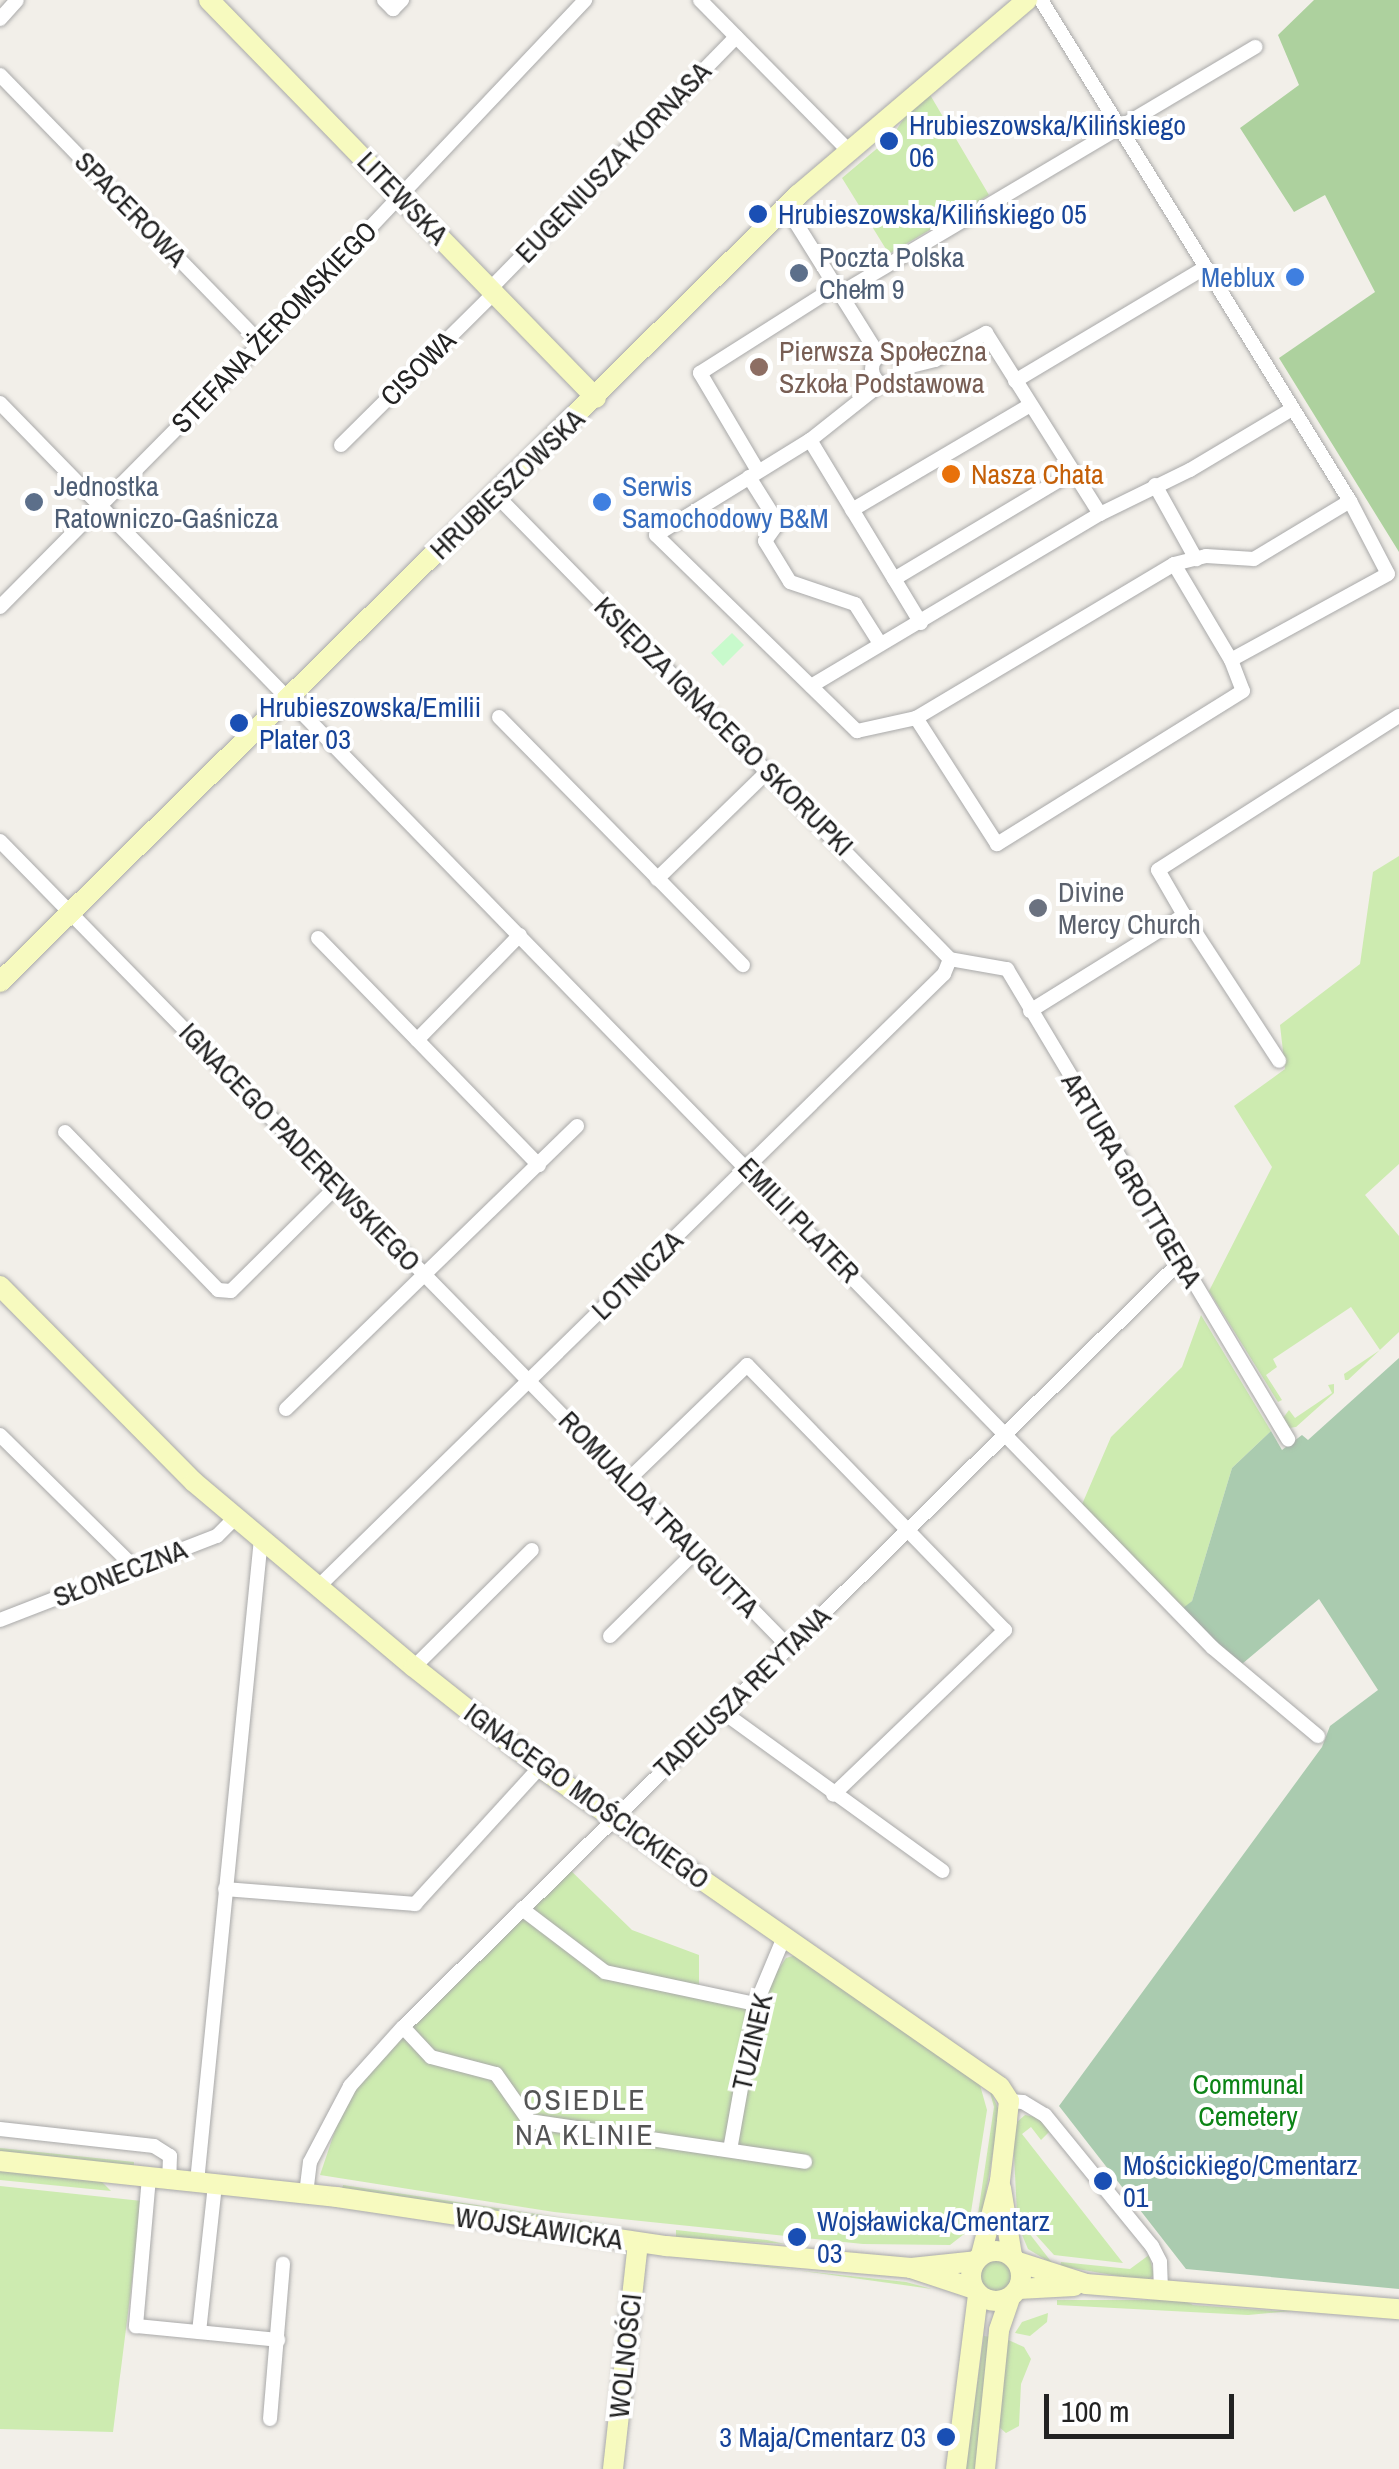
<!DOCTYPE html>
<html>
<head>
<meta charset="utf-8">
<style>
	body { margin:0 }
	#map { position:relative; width:1399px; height:2469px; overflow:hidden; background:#f2efe9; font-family:"Archivo Narrow",sans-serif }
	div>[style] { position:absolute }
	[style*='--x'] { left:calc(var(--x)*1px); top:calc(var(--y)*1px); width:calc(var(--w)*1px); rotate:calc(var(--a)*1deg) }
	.grass>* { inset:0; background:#cdebb0 }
	.round { border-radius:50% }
	.forest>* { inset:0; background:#add19e }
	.cemetery>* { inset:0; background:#aacbaf }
	.park>* { inset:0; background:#c8facc }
	.roads { filter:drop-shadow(0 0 2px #a9a9a9) drop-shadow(0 0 2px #a9a9a9) }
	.street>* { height:14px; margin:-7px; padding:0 7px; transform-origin:7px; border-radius:7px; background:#fff }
	.street>.ring { margin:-7px; padding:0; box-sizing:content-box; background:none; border:14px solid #fff; border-radius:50% }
	.secondary>* { height:20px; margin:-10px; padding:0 10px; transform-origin:10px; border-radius:10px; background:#f7fabf }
	.secondary>.ring { margin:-10px; padding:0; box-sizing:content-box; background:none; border:20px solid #f7fabf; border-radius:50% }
	.dots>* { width:28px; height:28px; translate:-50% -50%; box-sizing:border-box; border:5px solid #fff; border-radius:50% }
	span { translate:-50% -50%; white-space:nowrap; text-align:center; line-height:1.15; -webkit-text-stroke:8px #fff; paint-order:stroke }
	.transit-label { font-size:28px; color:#164399 }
	.left { translate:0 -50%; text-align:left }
	.right { translate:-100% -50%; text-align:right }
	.street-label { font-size:28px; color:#222 }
	.service-label { font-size:28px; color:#4e5e75 }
	.shop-label { font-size:28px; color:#366cbe }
	.education-label { font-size:28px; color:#785e54 }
	.food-label { font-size:28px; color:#c56008 }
	.worship-label { font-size:28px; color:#5b616d }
	.park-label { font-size:28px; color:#0c8416 }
	.neighbourhood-label { font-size:30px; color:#555; letter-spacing:2.5px }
	.scale { position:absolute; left:1044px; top:2394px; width:190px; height:45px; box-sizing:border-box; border:5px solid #222; border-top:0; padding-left:12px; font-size:30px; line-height:35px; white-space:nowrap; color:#222; -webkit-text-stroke:8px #fff; paint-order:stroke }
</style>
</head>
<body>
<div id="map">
	<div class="grass">
		<div style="clip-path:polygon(929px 93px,989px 195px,889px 254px,842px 178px,893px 135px,908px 112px)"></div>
		<div style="clip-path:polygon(1399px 856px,1399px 1164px,1365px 1195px,1399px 1236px,1399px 1332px,1348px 1380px,1345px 1380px,1344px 1374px,1380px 1350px,1351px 1307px,1273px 1359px,1277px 1367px,1266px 1375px,1282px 1400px,1278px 1402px,1209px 1291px,1272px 1167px,1234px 1106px,1285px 1069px,1280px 1025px,1360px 964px,1373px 872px)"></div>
		<div style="clip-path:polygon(1201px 1315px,1271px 1431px,1232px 1468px,1192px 1601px,1179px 1613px,1080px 1509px,1111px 1437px,1182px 1367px)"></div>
		<div style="clip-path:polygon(1334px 1384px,1334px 1393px,1296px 1427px,1289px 1428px,1283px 1418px,1289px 1410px,1295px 1418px,1332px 1393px,1328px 1385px)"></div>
		<div style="clip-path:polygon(565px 1865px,632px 1930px,699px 1955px,699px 1992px,756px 2004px,786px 1958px,796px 1955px,978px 2078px,987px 2110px,968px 2231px,950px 2245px,863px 2244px,554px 2212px,320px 2175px,350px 2086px)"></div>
		<div style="clip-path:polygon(988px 2085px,1000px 2113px,982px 2214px,978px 2214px,994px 2107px)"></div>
		<div style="clip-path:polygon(1025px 2115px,1036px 2117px,1051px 2130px,1041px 2140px,1031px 2127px,1022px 2134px,1123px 2263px,1054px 2255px,1017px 2214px,1013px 2135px,1017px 2122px)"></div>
		<div style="clip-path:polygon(0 2148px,134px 2162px,134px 2167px,0 2153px)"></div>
		<div style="clip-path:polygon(0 2171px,101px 2181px,111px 2191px,0 2180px)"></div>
		<div style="clip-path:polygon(343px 2185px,616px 2226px,616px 2231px,342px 2189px)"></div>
		<div style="clip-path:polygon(0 2186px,142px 2201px,113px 2432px,0 2429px)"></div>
		<div style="clip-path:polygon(1017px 2223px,1022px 2224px,1053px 2264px,1028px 2249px)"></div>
		<div style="clip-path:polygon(676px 2230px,767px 2240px,785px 2244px,676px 2237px)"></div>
		<div style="clip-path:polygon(1149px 2255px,1154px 2275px,1147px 2281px,1060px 2266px,1061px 2262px,1130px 2269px)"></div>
		<div style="clip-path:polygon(674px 2257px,906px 2282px,932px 2289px,774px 2267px)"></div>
		<div class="round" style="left:981px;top:2260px;width:32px;height:32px"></div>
		<div style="clip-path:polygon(1057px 2300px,1184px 2300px,1193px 2305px,1276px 2311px,1324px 2308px,1248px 2315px,1057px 2305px)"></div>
		<div style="clip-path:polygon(1048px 2313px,1047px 2322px,1030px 2336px,1015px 2333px,1022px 2322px)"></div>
		<div style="clip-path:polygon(984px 2336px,991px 2337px,977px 2469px,965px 2469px)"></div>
		<div style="clip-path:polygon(1006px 2339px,1024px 2347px,1031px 2359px,1021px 2384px,1019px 2426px,1006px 2433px,999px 2427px)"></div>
	</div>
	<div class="forest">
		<div style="clip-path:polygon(1314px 0,1399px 0,1399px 552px,1279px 358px,1375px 292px,1325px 195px,1294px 212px,1240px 128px,1299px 85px,1278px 35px)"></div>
	</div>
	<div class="cemetery">
		<div style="clip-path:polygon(1399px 1358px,1399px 2289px,1186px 2269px,1059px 2106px,1322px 1747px,1330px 1726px,1378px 1690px,1319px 1599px,1236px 1669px,1178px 1612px,1192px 1601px,1232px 1468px,1271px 1431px,1282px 1450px,1302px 1435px,1308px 1440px)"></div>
	</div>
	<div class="park">
		<div style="clip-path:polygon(732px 633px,744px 645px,723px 666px,711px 653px)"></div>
	</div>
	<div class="roads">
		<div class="street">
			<div style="--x:384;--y:0;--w:13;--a:45"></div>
			<div style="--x:393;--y:9;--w:13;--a:-45"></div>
			<div style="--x:700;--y:0;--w:211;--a:45.4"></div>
			<div style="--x:1041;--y:0;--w:589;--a:58.34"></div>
			<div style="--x:1350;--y:501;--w:82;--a:62.5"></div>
			<div style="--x:1388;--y:574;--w:179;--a:151.3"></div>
			<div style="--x:0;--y:19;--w:25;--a:-48"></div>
			<div style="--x:0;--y:75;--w:374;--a:45.8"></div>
			<div style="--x:786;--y:207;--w:176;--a:58"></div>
			<div style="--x:491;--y:288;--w:351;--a:-45.7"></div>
			<div style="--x:841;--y:293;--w:482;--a:-30.7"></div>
			<div class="ring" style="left:872px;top:353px;width:18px;height:18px"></div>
			<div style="--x:903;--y:368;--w:33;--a:-14"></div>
			<div style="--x:935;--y:360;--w:58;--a:-27.9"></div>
			<div style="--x:986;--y:333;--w:214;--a:57.8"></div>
			<div style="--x:1015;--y:381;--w:222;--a:-30.8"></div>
			<div style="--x:882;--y:383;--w:92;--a:141.6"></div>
			<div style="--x:810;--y:440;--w:181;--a:148.3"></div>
			<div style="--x:656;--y:535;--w:281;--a:44.3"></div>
			<div style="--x:857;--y:731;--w:60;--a:-12.4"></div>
			<div style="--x:0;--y:403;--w:1738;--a:45.75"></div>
			<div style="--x:1213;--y:1648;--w:137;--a:40"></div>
			<div style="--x:810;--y:440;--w:214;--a:58.8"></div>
			<div style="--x:341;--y:445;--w:217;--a:-44.8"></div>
			<div style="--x:758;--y:471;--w:114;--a:-120.6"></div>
			<div style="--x:700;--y:373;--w:162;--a:-32.4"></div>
			<div style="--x:749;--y:477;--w:54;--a:57.8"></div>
			<div style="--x:778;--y:523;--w:22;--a:126"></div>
			<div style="--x:765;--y:541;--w:48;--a:58.6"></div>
			<div style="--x:790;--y:582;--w:69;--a:18.7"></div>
			<div style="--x:855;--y:604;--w:45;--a:57.7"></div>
			<div style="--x:1155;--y:485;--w:85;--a:61"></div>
			<div style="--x:495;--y:494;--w:651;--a:45.62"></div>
			<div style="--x:852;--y:510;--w:207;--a:-30.5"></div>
			<div style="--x:1174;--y:564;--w:112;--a:59.3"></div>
			<div style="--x:1231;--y:660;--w:33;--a:69"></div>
			<div style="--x:1243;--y:691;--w:290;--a:148.1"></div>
			<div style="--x:997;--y:844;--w:150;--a:-122.7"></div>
			<div style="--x:916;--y:718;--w:300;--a:-30.8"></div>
			<div style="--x:1174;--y:564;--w:33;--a:-14"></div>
			<div style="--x:1206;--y:556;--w:48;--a:3.6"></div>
			<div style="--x:1254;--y:559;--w:112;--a:-31.1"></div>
			<div style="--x:894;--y:579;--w:209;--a:-30.9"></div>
			<div style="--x:0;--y:607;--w:371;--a:-45.3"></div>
			<div style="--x:261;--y:343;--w:472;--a:-46.6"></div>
			<div style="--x:811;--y:686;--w:336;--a:-30.8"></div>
			<div style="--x:1100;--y:514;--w:100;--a:-26.1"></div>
			<div style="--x:1190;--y:470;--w:119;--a:-30.9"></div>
			<div style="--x:499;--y:717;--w:348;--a:45.5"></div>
			<div style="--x:0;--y:841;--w:1128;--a:45.61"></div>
			<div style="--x:657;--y:879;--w:155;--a:-44.2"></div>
			<div style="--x:1184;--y:915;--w:174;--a:56.9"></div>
			<div style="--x:318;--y:938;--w:317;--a:45.8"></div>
			<div style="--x:950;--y:959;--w:58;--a:10"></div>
			<div style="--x:1007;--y:969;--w:548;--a:59.13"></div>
			<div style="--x:1030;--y:1011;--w:181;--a:-31.9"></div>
			<div style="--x:1184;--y:915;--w:52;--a:-120"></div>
			<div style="--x:1158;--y:870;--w:286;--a:-32.6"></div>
			<div style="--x:417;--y:1040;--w:147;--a:-45.6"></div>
			<div style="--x:65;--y:1132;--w:220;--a:45.9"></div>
			<div style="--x:218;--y:1290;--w:13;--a:4"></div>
			<div style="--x:231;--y:1291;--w:151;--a:-44.7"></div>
			<div style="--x:286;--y:1409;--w:406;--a:-44.2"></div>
			<div style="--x:0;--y:1435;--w:187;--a:44.6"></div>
			<div style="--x:627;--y:1481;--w:167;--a:-44"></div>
			<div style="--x:747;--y:1365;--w:370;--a:45.8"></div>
			<div style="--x:1005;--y:1630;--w:238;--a:136.2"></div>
			<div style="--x:318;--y:1587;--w:876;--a:-44.4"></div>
			<div style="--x:944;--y:974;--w:16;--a:-68"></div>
			<div style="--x:0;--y:1620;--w:233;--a:-21.2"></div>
			<div style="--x:217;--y:1536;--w:25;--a:-45"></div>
			<div style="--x:610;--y:1636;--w:121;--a:-44.7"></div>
			<div style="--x:414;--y:1667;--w:166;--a:-44.8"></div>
			<div style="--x:723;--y:1712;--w:271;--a:35.9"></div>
			<div style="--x:225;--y:1889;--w:191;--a:4.5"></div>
			<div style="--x:415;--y:1904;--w:185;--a:-47.6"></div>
			<div style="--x:522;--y:1909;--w:104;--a:37.2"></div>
			<div style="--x:605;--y:1972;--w:154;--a:12"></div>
			<div style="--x:403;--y:2027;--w:41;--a:47"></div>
			<div style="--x:431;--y:2057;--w:67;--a:14.7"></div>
			<div style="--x:496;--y:2074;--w:57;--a:54.9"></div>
			<div style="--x:529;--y:2121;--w:279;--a:8.4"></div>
			<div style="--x:1009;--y:2101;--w:14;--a:4"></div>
			<div style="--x:1023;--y:2102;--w:26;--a:31"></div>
			<div style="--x:1045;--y:2115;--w:169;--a:50.8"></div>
			<div style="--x:1152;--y:2246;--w:18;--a:63"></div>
			<div style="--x:1160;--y:2262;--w:29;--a:88"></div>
			<div style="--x:0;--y:2129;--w:155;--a:6.3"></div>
			<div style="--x:154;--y:2146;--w:19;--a:32"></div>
			<div style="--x:170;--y:2156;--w:23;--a:92"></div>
			<div style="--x:730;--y:2150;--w:148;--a:-79.9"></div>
			<div style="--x:756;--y:2004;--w:73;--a:-67.3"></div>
			<div style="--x:149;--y:2177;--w:150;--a:95"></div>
			<div style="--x:136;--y:2326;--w:143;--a:5.6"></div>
			<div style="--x:197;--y:2182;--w:646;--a:-84.32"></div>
			<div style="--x:306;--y:2194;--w:32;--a:-83"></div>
			<div style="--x:310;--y:2162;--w:86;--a:-62.2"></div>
			<div style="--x:350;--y:2086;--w:79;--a:-48.1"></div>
			<div style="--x:403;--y:2027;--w:1092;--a:-44.55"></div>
			<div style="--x:199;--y:2332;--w:149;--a:-83.8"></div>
			<div style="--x:270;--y:2419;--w:156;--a:-85.2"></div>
		</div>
		<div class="secondary">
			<div style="--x:209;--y:0;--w:555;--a:45.8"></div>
			<div style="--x:0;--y:982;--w:1121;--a:-44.6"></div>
			<div style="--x:798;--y:195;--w:301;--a:-40.4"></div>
			<div style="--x:0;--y:1286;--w:276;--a:45.3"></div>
			<div style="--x:194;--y:1482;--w:287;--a:40.1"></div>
			<div style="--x:414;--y:1667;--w:161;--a:38.4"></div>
			<div style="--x:540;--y:1767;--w:560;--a:34.82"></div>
			<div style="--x:1000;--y:2087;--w:17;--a:57"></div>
			<div style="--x:1009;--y:2101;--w:20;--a:96"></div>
			<div style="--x:1007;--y:2121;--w:60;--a:96.7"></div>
			<div style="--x:1000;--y:2181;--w:76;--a:104.4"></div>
			<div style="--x:0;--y:2161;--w:339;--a:6.1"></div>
			<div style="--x:337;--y:2197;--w:333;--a:8.5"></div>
			<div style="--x:666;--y:2246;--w:246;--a:5.1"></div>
			<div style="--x:911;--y:2268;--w:65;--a:-6.1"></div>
			<div style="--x:1001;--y:2188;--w:69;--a:80.8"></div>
			<div class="ring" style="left:971px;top:2251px;width:30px;height:30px"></div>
			<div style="--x:1018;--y:2262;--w:71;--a:17.9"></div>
			<div style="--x:1086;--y:2284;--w:314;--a:4.6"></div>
			<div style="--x:911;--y:2268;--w:66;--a:18.4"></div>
			<div style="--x:1018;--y:2289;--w:56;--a:-3.1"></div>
			<div style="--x:613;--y:2469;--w:227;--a:-83.7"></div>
			<div style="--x:956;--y:2469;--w:175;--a:-82.8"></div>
			<div style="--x:985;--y:2469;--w:140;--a:-84.2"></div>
			<div style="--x:999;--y:2330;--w:34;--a:-71"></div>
		</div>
	</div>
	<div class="dots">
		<div style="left:889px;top:141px;background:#1a4fb4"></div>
		<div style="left:758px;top:214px;background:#1a4fb4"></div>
		<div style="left:799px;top:273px;background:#5c6f8a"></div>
		<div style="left:1295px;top:277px;background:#3f7fe0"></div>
		<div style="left:759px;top:367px;background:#8d6e63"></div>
		<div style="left:951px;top:474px;background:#e8710a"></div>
		<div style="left:34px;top:502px;background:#5c6f8a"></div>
		<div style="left:602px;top:502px;background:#3f7fe0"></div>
		<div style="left:239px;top:723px;background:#1a4fb4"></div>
		<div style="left:1038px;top:908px;background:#6b7280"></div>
		<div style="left:1103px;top:2181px;background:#1a4fb4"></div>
		<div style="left:797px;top:2237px;background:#1a4fb4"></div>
		<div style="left:946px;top:2437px;background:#1a4fb4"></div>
	</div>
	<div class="transit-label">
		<span class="left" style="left:909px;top:141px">Hrubieszowska/Kilińskiego<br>06</span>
		<span class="left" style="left:778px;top:214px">Hrubieszowska/Kilińskiego 05</span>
		<span class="left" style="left:259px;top:723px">Hrubieszowska/Emilii<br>Plater 03</span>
		<span class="left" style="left:1123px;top:2181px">Mościckiego/Cmentarz<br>01</span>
		<span class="left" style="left:817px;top:2237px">Wojsławicka/Cmentarz<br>03</span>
		<span class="right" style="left:926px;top:2437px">3 Maja/Cmentarz 03</span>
	</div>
	<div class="street-label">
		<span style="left:613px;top:162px;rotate:-46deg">EUGENIUSZA KORNASA</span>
		<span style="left:403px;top:198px;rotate:46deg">LITEWSKA</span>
		<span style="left:131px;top:209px;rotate:46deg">SPACEROWA</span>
		<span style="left:274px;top:327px;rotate:-46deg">STEFANA ŻEROMSKIEGO</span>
		<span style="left:418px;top:368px;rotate:-45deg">CISOWA</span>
		<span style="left:507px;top:484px;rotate:-44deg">HRUBIESZOWSKA</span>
		<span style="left:724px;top:726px;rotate:45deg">KSIĘDZA IGNACEGO SKORUPKI</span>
		<span style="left:300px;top:1147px;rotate:46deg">IGNACEGO PADEREWSKIEGO</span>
		<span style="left:1132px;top:1180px;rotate:59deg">ARTURA GROTTGERA</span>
		<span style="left:799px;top:1220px;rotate:46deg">EMILII PLATER</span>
		<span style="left:637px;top:1275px;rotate:-44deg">LOTNICZA</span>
		<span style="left:659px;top:1514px;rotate:46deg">ROMUALDA TRAUGUTTA</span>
		<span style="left:120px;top:1573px;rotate:-21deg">SŁONECZNA</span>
		<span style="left:742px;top:1692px;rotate:-44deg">TADEUSZA REYTANA</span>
		<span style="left:587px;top:1796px;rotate:36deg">IGNACEGO MOŚCICKIEGO</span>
		<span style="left:752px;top:2042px;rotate:-77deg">TUZINEK</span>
		<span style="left:539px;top:2228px;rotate:8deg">WOJSŁAWICKA</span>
		<span style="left:625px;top:2356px;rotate:-84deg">WOLNOŚCI</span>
	</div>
	<div class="service-label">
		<span class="left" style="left:819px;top:273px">Poczta Polska<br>Chełm 9</span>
		<span class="left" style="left:54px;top:502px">Jednostka<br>Ratowniczo-Gaśnicza</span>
	</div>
	<div class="shop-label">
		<span class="right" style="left:1275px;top:277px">Meblux</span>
		<span class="left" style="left:622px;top:502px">Serwis<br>Samochodowy B&amp;M</span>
	</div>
	<div class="education-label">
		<span class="left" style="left:779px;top:367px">Pierwsza Społeczna<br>Szkoła Podstawowa</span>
	</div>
	<div class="food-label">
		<span class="left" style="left:971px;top:474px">Nasza Chata</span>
	</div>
	<div class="worship-label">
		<span class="left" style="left:1058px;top:908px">Divine<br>Mercy Church</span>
	</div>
	<div class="park-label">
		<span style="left:1248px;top:2100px">Communal<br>Cemetery</span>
	</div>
	<div class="neighbourhood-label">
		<span style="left:585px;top:2116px">OSIEDLE<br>NA KLINIE</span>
	</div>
	<div class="scale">100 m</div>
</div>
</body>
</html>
